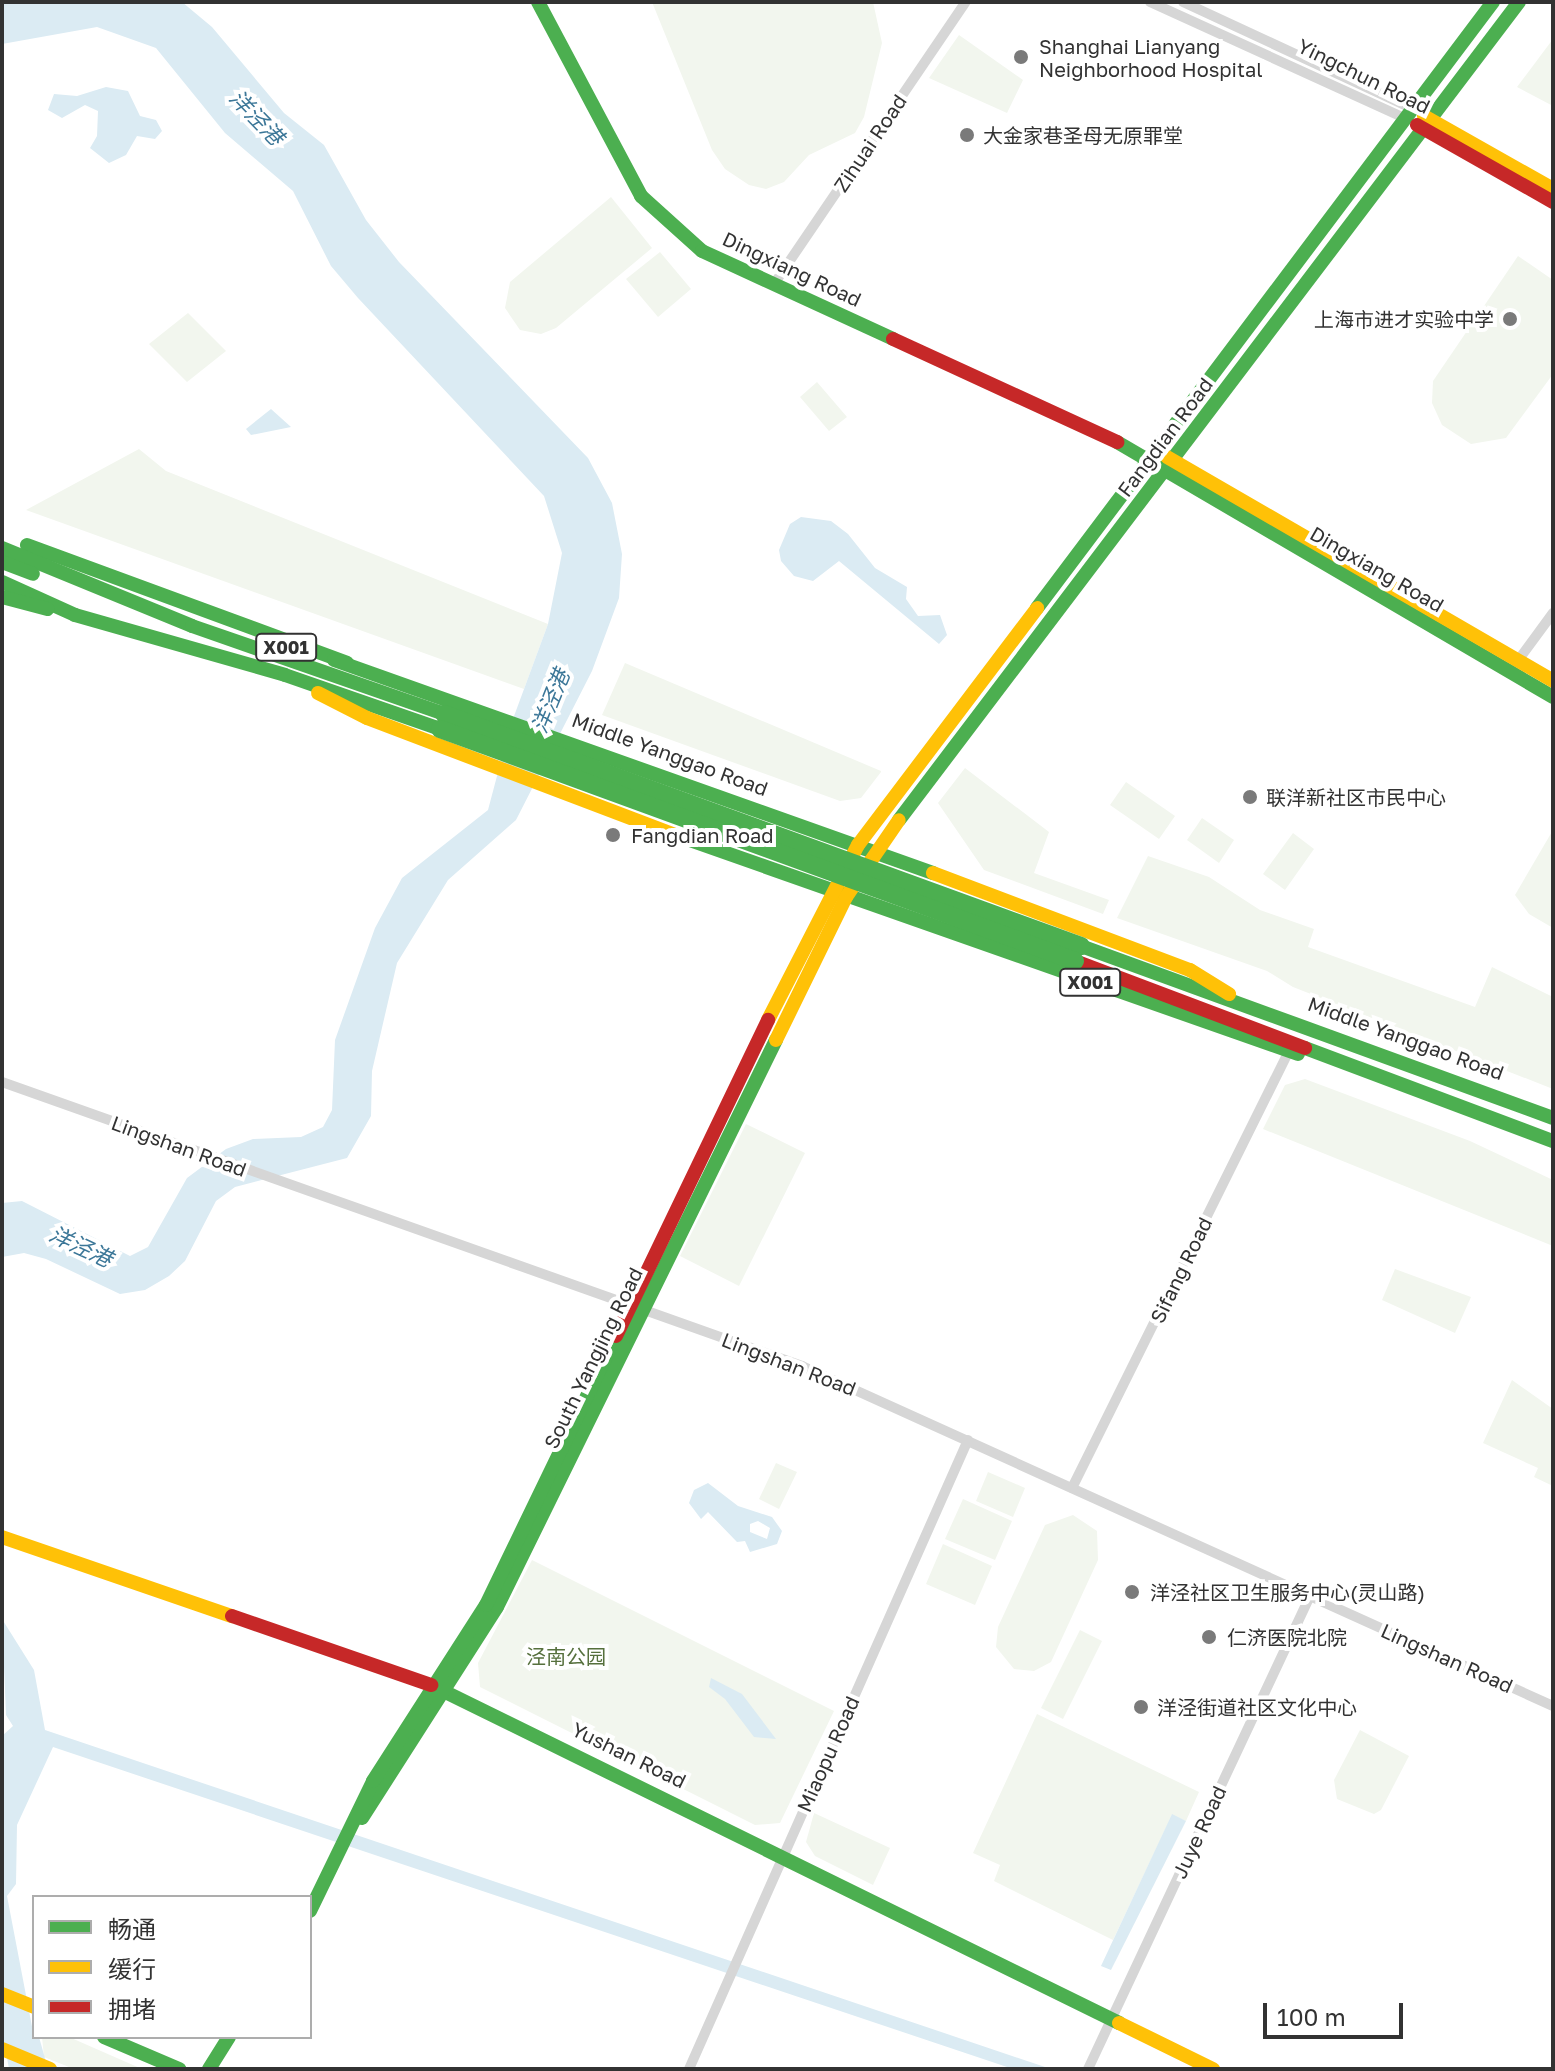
<!DOCTYPE html>
<html>
<head>
<meta charset="utf-8">
<style>
	body { margin:0 }
	#map { position:relative; width:1555px; height:2071px; overflow:hidden; background:#fff; font-family:"Golos Text","Noto Sans SC",sans-serif }
	div>[style] { position:absolute }
	[style*='--x'] { left:calc(var(--x)*1px); top:calc(var(--y)*1px); width:calc(var(--w)*1px); rotate:calc(var(--a)*1deg) }
	.green>* { inset:0; background:#f2f6ee }
	.water>* { inset:0; background:#dbebf3 }
	.street>* { height:10px; margin:-5px; padding:0 5px; transform-origin:5px; border-radius:5px; background:#d6d6d6 }
	.fast>* { height:14px; margin:-7px; padding:0 7px; transform-origin:7px; border-radius:7px; background:#4caf50 }
	.slow>* { height:14px; margin:-7px; padding:0 7px; transform-origin:7px; border-radius:7px; background:#ffc107 }
	.jam>* { height:14px; margin:-7px; padding:0 7px; transform-origin:7px; border-radius:7px; background:#c62828 }
	.fast-bridge>* { height:18px; margin:-9px; padding:0 9px; transform-origin:9px; border-radius:9px; background:#4caf50 }
	.dots>* { width:22px; height:22px; translate:-50% -50%; box-sizing:border-box; border:4px solid #fff; border-radius:50% }
	span { translate:-50% -50%; white-space:nowrap; text-align:center; line-height:1.15; -webkit-text-stroke:8px #fff; paint-order:stroke }
	.shield-label span { padding:2px 6px; background:#fff; border:2px solid; border-radius:6px; -webkit-text-stroke-width:0 }
	.shield-label { font-size:18px; color:#323232; font-weight:700 }
	.poi-label { font-size:20px; color:#323232 }
	.left { translate:0 -50%; text-align:left }
	.right { translate:-100% -50%; text-align:right }
	.street-label { font-size:20px; color:#323232 }
	.park-label { font-size:20px; color:#56703d }
	.water-label { font-size:22px; color:#3c7798; font-style:italic }
	.frame { position:absolute; inset:0; border:4px solid #323232; pointer-events:none }
	.legend { position:absolute; left:32px; top:1895px; width:280px; height:144px; box-sizing:border-box; background:#fff; border:2px solid #adadad; margin:0; padding:10px 14px; list-style:none; font-size:24px; color:#323232 }
	.legend li { display:flex; align-items:center; gap:16px; height:40px }
	.legend b { width:40px; border:2px solid #adadad }
	.scale { position:absolute; left:1263px; top:2003px; width:140px; height:36px; box-sizing:border-box; border:4px solid #323232; border-top:0; padding-left:10px; font-size:24px; line-height:28px; white-space:nowrap; color:#323232; -webkit-text-stroke:6px #fff; paint-order:stroke }
</style>
</head>
<body>
<div id="map">
	<div class="green">
		<div style="clip-path:polygon(652px 2px,873px 2px,882px 43px,864px 117px,855px 133px,809px 155px,784px 182px,766px 189px,749px 185px,725px 169px,712px 150px)"></div>
		<div style="clip-path:polygon(959px 35px,1023px 80px,1007px 113px,929px 78px)"></div>
		<div style="clip-path:polygon(1553px 39px,1553px 106px,1517px 87px)"></div>
		<div style="clip-path:polygon(611px 197px,652px 248px,556px 328px,541px 334px,520px 330px,505px 308px,510px 282px)"></div>
		<div style="clip-path:polygon(660px 252px,691px 289px,658px 317px,626px 279px)"></div>
		<div style="clip-path:polygon(1518px 256px,1553px 280px,1553px 374px,1506px 438px,1471px 444px,1442px 425px,1432px 403px,1433px 381px)"></div>
		<div style="clip-path:polygon(188px 313px,226px 351px,187px 382px,149px 344px)"></div>
		<div style="clip-path:polygon(817px 382px,847px 417px,829px 431px,800px 397px)"></div>
		<div style="clip-path:polygon(139px 449px,166px 471px,548px 624px,524px 689px,26px 510px)"></div>
		<div style="clip-path:polygon(625px 663px,881px 771px,881px 772px,861px 798px,840px 801px,602px 715px)"></div>
		<div style="clip-path:polygon(965px 768px,1049px 832px,1034px 873px,1109px 900px,1103px 914px,984px 870px,938px 803px)"></div>
		<div style="clip-path:polygon(1126px 782px,1175px 816px,1159px 839px,1110px 805px)"></div>
		<div style="clip-path:polygon(1202px 818px,1234px 840px,1219px 863px,1187px 840px)"></div>
		<div style="clip-path:polygon(1553px 830px,1553px 928px,1529px 914px,1515px 895px)"></div>
		<div style="clip-path:polygon(1293px 833px,1314px 849px,1285px 890px,1263px 874px)"></div>
		<div style="clip-path:polygon(1148px 856px,1209px 877px,1260px 910px,1314px 929px,1308px 947px,1475px 1007px,1492px 967px,1553px 997px,1553px 1089px,1293px 987px,1267px 971px,1117px 918px)"></div>
		<div style="clip-path:polygon(1305px 1079px,1470px 1141px,1553px 1180px,1553px 1246px,1263px 1129px,1285px 1085px)"></div>
		<div style="clip-path:polygon(746px 1124px,805px 1153px,739px 1286px,680px 1256px)"></div>
		<div style="clip-path:polygon(1395px 1269px,1471px 1297px,1455px 1333px,1382px 1300px)"></div>
		<div style="clip-path:polygon(1512px 1380px,1553px 1409px,1553px 1486px,1534px 1477px,1538px 1468px,1483px 1443px)"></div>
		<div style="clip-path:polygon(776px 1463px,797px 1472px,779px 1509px,759px 1499px)"></div>
		<div style="clip-path:polygon(988px 1472px,1025px 1488px,1013px 1517px,976px 1501px)"></div>
		<div style="clip-path:polygon(963px 1499px,1012px 1521px,995px 1560px,945px 1539px)"></div>
		<div style="clip-path:polygon(1073px 1515px,1097px 1531px,1098px 1560px,1051px 1662px,1034px 1671px,1014px 1669px,996px 1647px,998px 1627px,1045px 1525px)"></div>
		<div style="clip-path:polygon(943px 1544px,992px 1566px,975px 1605px,926px 1584px)"></div>
		<div style="clip-path:polygon(532px 1560px,834px 1711px,780px 1823px,755px 1825px,480px 1687px,478px 1663px)"></div>
		<div style="clip-path:polygon(1080px 1630px,1102px 1641px,1063px 1719px,1041px 1708px)"></div>
		<div style="clip-path:polygon(1037px 1714px,1199px 1792px,1186px 1821px,1172px 1815px,1113px 1940px,994px 1881px,1000px 1865px,973px 1853px)"></div>
		<div style="clip-path:polygon(1360px 1730px,1409px 1756px,1381px 1810px,1374px 1814px,1337px 1799px,1334px 1780px)"></div>
		<div style="clip-path:polygon(814px 1813px,890px 1848px,873px 1885px,815px 1856px,806px 1842px)"></div>
		<div style="clip-path:polygon(42px 2037px,69px 2037px,142px 2069px,74px 2069px,44px 2057px)"></div>
	</div>
	<div class="water">
		<div style="clip-path:polygon(2px 2px,182px 2px,212px 27px,284px 113px,324px 145px,366px 220px,399px 262px,588px 458px,612px 503px,622px 554px,619px 598px,592px 671px,516px 820px,448px 880px,397px 963px,372px 1071px,371px 1116px,347px 1158px,235px 1187px,216px 1201px,185px 1261px,169px 1276px,145px 1290px,120px 1294px,46px 1259px,24px 1253px,2px 1257px,2px 1203px,22px 1201px,130px 1256px,148px 1247px,187px 1178px,226px 1149px,253px 1139px,301px 1137px,323px 1127px,332px 1110px,335px 1040px,375px 928px,402px 878px,488px 810px,510px 727px,548px 624px,562px 553px,544px 496px,358px 298px,331px 266px,293px 191px,225px 133px,156px 48px,97px 27px,2px 44px)"></div>
		<div style="clip-path:polygon(106px 87px,128px 91px,140px 116px,156px 120px,162px 131px,155px 139px,137px 136px,126px 155px,109px 163px,90px 148px,97px 136px,98px 111px,85px 105px,62px 118px,48px 110px,54px 94px,77px 96px)"></div>
		<div style="clip-path:polygon(271px 409px,291px 427px,251px 435px,246px 429px)"></div>
		<div style="clip-path:polygon(801px 517px,831px 521px,848px 534px,875px 568px,907px 587px,906px 599px,918px 616px,940px 615px,947px 635px,939px 644px,839px 561px,813px 581px,794px 576px,781px 561px,779px 550px,790px 524px)"></div>
		<div style="clip-path:polygon(evenodd,708px 1483px,738px 1506px,772px 1517px,782px 1531px,777px 1544px,750px 1552px,745px 1541px,737px 1542px,708px 1512px,701px 1519px,689px 1503px,694px 1490px,708px 1483px,758px 1521px,770px 1528px,767px 1539px,750px 1532px,750px 1524px,758px 1521px)"></div>
		<div style="clip-path:polygon(2px 1619px,34px 1670px,45px 1730px,1051px 2069px,1013px 2069px,53px 1747px,17px 1825px,16px 1884px,7px 1896px,34px 2037px,39px 2037px,48px 2069px,9px 2069px,2px 2030px,2px 1736px,13px 1726px,6px 1715px)"></div>
		<div style="clip-path:polygon(711px 1678px,742px 1694px,776px 1739px,754px 1737px,725px 1699px,709px 1687px)"></div>
		<div style="clip-path:polygon(1172px 1814px,1186px 1821px,1111px 1970px,1101px 1966px)"></div>
	</div>
	<div class="street">
		<div style="--x:1150;--y:2;--w:282;--a:24.5"></div>
		<div style="--x:1183;--y:2;--w:255;--a:24.9"></div>
		<div style="--x:774;--y:284;--w:341;--a:-55.8"></div>
		<div style="--x:1514;--y:666;--w:66;--a:-53.7"></div>
		<div style="--x:2;--y:1082;--w:849;--a:19.54"></div>
		<div style="--x:802;--y:1366;--w:824;--a:24.36"></div>
		<div style="--x:1072;--y:1488;--w:488;--a:-63.6"></div>
		<div style="--x:689;--y:2069;--w:688;--a:-66.08"></div>
		<div style="--x:1088;--y:2069;--w:523;--a:-64.86"></div>
	</div>
	<div class="fast">
		<div style="--x:538;--y:2;--w:220;--a:62"></div>
		<div style="--x:641;--y:196;--w:82;--a:42"></div>
		<div style="--x:702;--y:251;--w:210;--a:24.7"></div>
		<div style="--x:1117;--y:442;--w:505;--a:30.32"></div>
		<div style="--x:27;--y:545;--w:341;--a:20.2"></div>
		<div style="--x:2;--y:548;--w:205;--a:22.3"></div>
		<div style="--x:192;--y:626;--w:267;--a:19.2"></div>
		<div style="--x:2;--y:562;--w:33;--a:21"></div>
		<div style="--x:2;--y:582;--w:80;--a:24.3"></div>
		<div style="--x:75;--y:615;--w:218;--a:15.9"></div>
		<div style="--x:285;--y:675;--w:164;--a:19.2"></div>
		<div style="--x:2;--y:597;--w:47;--a:14.9"></div>
		<div style="--x:1037;--y:608;--w:758;--a:-53.04"></div>
		<div style="--x:334;--y:660;--w:636;--a:19.58"></div>
		<div style="--x:899;--y:820;--w:1026;--a:-52.84"></div>
		<div style="--x:681;--y:837;--w:654;--a:19.38"></div>
		<div style="--x:1081;--y:946;--w:502;--a:20.02"></div>
		<div style="--x:1305;--y:1048;--w:265;--a:20.6"></div>
		<div style="--x:431;--y:1685;--w:767;--a:26.16"></div>
		<div style="--x:362;--y:1818;--w:250;--a:-57.4"></div>
		<div style="--x:497;--y:1607;--w:632;--a:-63.8"></div>
		<div style="--x:310;--y:1911;--w:144;--a:-64.1"></div>
		<div style="--x:373;--y:1781;--w:209;--a:-57.3"></div>
		<div style="--x:486;--y:1605;--w:299;--a:-64.2"></div>
		<div style="--x:104;--y:2037;--w:82;--a:23.1"></div>
		<div style="--x:209;--y:2069;--w:38;--a:-58"></div>
	</div>
	<div class="slow">
		<div style="--x:1424;--y:116;--w:148;--a:29.5"></div>
		<div style="--x:1167;--y:457;--w:446;--a:30.1"></div>
		<div style="--x:318;--y:693;--w:55;--a:27"></div>
		<div style="--x:367;--y:718;--w:336;--a:20.8"></div>
		<div style="--x:933;--y:873;--w:275;--a:20.7"></div>
		<div style="--x:1190;--y:970;--w:46;--a:31.6"></div>
		<div style="--x:768;--y:1020;--w:197;--a:-62.8"></div>
		<div style="--x:858;--y:845;--w:297;--a:-52.9"></div>
		<div style="--x:776;--y:1040;--w:159;--a:-63.9"></div>
		<div style="--x:846;--y:897;--w:93;--a:-55.5"></div>
		<div style="--x:2;--y:1537;--w:243;--a:19"></div>
		<div style="--x:2;--y:1994;--w:35;--a:22"></div>
		<div style="--x:1119;--y:2023;--w:105;--a:26.1"></div>
		<div style="--x:2;--y:2049;--w:52;--a:22.6"></div>
	</div>
	<div class="jam">
		<div style="--x:1417;--y:125;--w:156;--a:29.5"></div>
		<div style="--x:893;--y:339;--w:247;--a:24.7"></div>
		<div style="--x:1075;--y:961;--w:246;--a:20.7"></div>
		<div style="--x:616;--y:1336;--w:351;--a:-64.3"></div>
		<div style="--x:232;--y:1616;--w:211;--a:19.1"></div>
	</div>
	<div class="fast-bridge">
		<div style="--x:444;--y:714;--w:678;--a:20.01"></div>
		<div style="--x:440;--y:729;--w:676;--a:20.07"></div>
	</div>
	<div class="dots">
		<div style="left:1021px;top:57px;background:#7a7a7a"></div>
		<div style="left:967px;top:135px;background:#7a7a7a"></div>
		<div style="left:1510px;top:319px;background:#7a7a7a"></div>
		<div style="left:1250px;top:797px;background:#7a7a7a"></div>
		<div style="left:613px;top:835px;background:#7a7a7a"></div>
		<div style="left:1132px;top:1592px;background:#7a7a7a"></div>
		<div style="left:1209px;top:1637px;background:#7a7a7a"></div>
		<div style="left:1141px;top:1707px;background:#7a7a7a"></div>
	</div>
	<div class="shield-label">
		<span style="left:286px;top:647px">X001</span>
		<span style="left:1090px;top:982px">X001</span>
	</div>
	<div class="poi-label">
		<span class="left" style="left:1039px;top:58px">Shanghai Lianyang<br>Neighborhood Hospital</span>
		<span class="left" style="left:983px;top:135px">大金家巷圣母无原罪堂</span>
		<span class="right" style="left:1494px;top:319px">上海市进才实验中学</span>
		<span class="left" style="left:1266px;top:797px">联洋新社区市民中心</span>
		<span class="left" style="left:631px;top:835px">Fangdian Road</span>
		<span class="left" style="left:1150px;top:1592px">洋泾社区卫生服务中心(灵山路)</span>
		<span class="left" style="left:1227px;top:1637px">仁济医院北院</span>
		<span class="left" style="left:1157px;top:1707px">洋泾街道社区文化中心</span>
	</div>
	<div class="street-label">
		<span style="left:1364px;top:76px;rotate:26deg">Yingchun Road</span>
		<span style="left:870px;top:143px;rotate:-56deg">Zihuai Road</span>
		<span style="left:792px;top:269px;rotate:25deg">Dingxiang Road</span>
		<span style="left:1165px;top:437px;rotate:-53deg">Fangdian Road</span>
		<span style="left:1377px;top:569px;rotate:30deg">Dingxiang Road</span>
		<span style="left:670px;top:754px;rotate:20deg">Middle Yanggao Road</span>
		<span style="left:1406px;top:1038px;rotate:20deg">Middle Yanggao Road</span>
		<span style="left:179px;top:1146px;rotate:20deg">Lingshan Road</span>
		<span style="left:1181px;top:1270px;rotate:-64deg">Sifang Road</span>
		<span style="left:593px;top:1358px;rotate:-64deg">South Yangjing Road</span>
		<span style="left:789px;top:1364px;rotate:21deg">Lingshan Road</span>
		<span style="left:1447px;top:1658px;rotate:24deg">Lingshan Road</span>
		<span style="left:828px;top:1754px;rotate:-66deg">Miaopu Road</span>
		<span style="left:629px;top:1755px;rotate:26deg">Yushan Road</span>
		<span style="left:1199px;top:1832px;rotate:-65deg">Juye Road</span>
	</div>
	<div class="park-label">
		<span style="left:566px;top:1656px">泾南公园</span>
	</div>
	<div class="water-label">
		<span style="left:257px;top:117px;rotate:46deg">洋泾港</span>
		<span style="left:550px;top:701px;rotate:-68deg">洋泾港</span>
		<span style="left:81px;top:1246px;rotate:25deg">洋泾港</span>
	</div>
	<div class="frame"></div>
	<ul class="legend">
	<li><b style="height:10px;background:#4caf50"></b>畅通</li>
	<li><b style="height:10px;background:#ffc107"></b>缓行</li>
	<li><b style="height:10px;background:#c62828"></b>拥堵</li>
	</ul>
	<div class="scale">100 m</div>
</div>
</body>
</html>
